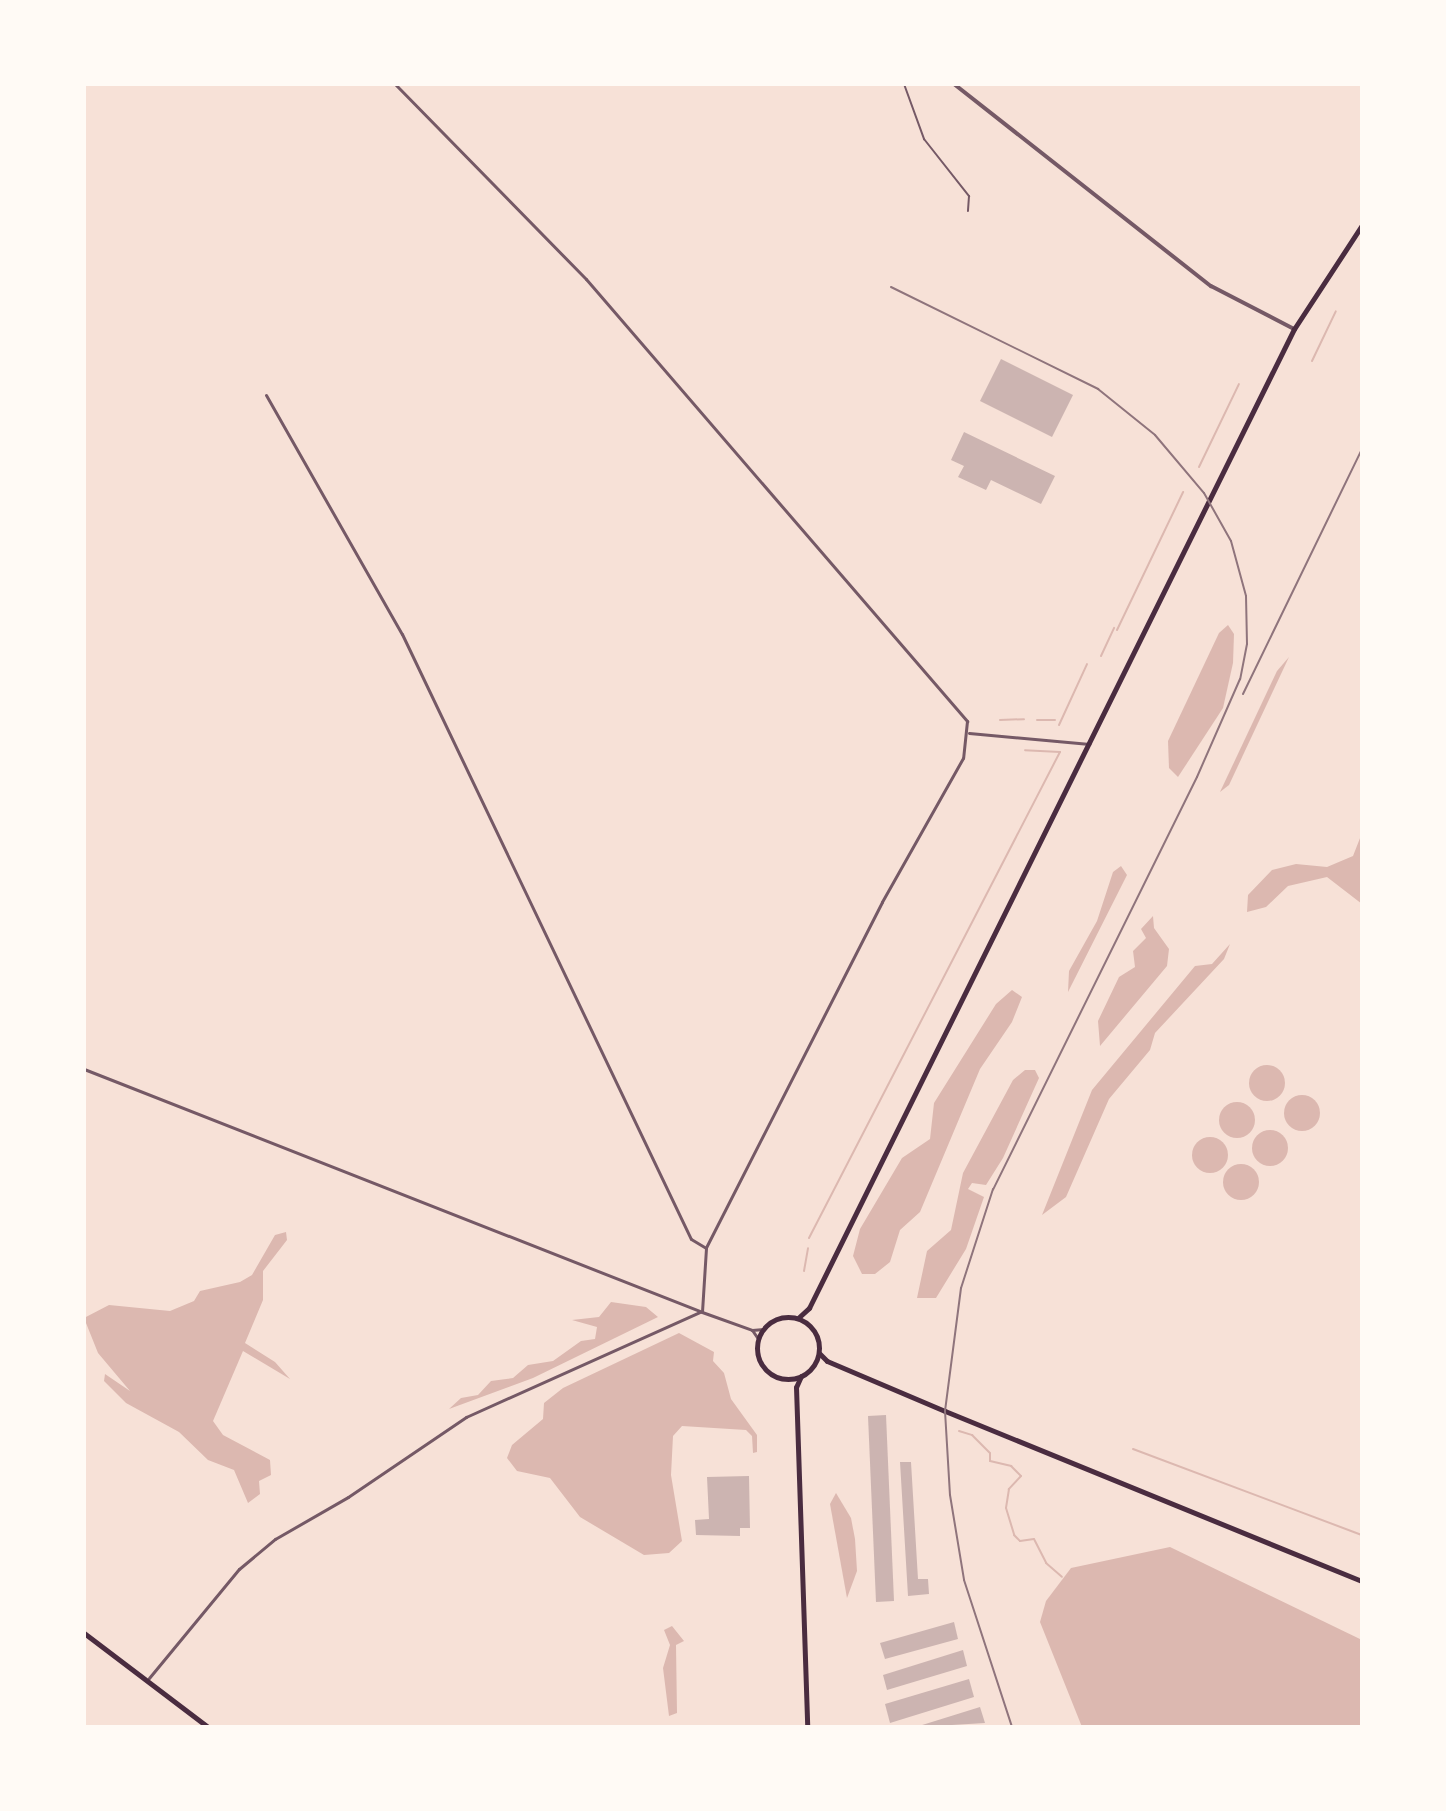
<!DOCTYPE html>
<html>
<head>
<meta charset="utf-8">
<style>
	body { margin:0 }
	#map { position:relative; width:1446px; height:1811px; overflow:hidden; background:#f7e1d7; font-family:"IBM Plex Sans",sans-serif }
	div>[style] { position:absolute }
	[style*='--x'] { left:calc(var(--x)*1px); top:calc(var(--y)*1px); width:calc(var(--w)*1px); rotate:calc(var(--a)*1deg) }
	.water>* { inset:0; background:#dcb8b0 }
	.round { border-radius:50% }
	.stream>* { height:2px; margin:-1px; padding:0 1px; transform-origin:1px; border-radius:1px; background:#dcb8b0 }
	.building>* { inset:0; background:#ccb4b1 }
	.service>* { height:2px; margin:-1px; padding:0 1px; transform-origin:1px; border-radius:1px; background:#755966 }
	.minor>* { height:3px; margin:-1.5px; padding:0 1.5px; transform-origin:1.5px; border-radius:1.5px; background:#755966 }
	.tertiary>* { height:4px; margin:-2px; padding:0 2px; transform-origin:2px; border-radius:2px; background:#755966 }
	.secondary>* { height:5px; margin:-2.5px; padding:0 2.5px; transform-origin:2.5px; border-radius:2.5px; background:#4a2c40 }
	.secondary>.ring { margin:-2.5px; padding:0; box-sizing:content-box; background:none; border:5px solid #4a2c40; border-radius:50% }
	.rail>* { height:2px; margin:-1px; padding:0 1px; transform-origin:1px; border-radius:1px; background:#8f747c }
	span { translate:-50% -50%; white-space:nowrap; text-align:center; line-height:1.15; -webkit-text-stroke:6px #fffaf5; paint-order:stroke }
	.frame { position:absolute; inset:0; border:86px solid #fffaf5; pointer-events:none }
</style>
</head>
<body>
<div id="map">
	<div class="water">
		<div style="clip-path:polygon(1228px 625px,1234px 634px,1233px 663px,1223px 708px,1178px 777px,1169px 768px,1168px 741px,1219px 633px)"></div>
		<div style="clip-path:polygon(1289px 657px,1229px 785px,1220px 792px,1277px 671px)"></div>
		<div style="clip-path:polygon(1362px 833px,1362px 904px,1327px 877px,1288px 886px,1266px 907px,1247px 912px,1248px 895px,1272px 870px,1296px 864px,1327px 867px,1353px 856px)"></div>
		<div style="clip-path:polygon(1121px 866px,1127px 875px,1068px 992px,1069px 971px,1097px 921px,1113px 872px)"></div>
		<div style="clip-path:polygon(1153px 916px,1154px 928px,1169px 949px,1167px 966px,1100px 1046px,1098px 1021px,1119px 977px,1135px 967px,1133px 951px,1146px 938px,1141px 929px)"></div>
		<div style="clip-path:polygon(1230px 944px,1224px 959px,1155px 1033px,1150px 1050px,1109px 1099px,1066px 1197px,1042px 1215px,1092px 1090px,1195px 966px,1212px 964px)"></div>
		<div style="clip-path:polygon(1012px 990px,1022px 997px,1012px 1022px,980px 1069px,920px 1212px,900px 1230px,890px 1262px,875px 1274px,862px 1274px,853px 1256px,860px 1229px,902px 1158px,930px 1139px,934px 1103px,996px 1004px)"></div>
		<div class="round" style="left:1249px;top:1065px;width:36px;height:36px"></div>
		<div style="clip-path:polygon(1025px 1070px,1035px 1070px,1039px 1078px,1003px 1158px,986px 1185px,972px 1183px,968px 1189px,984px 1197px,966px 1249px,936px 1298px,917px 1298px,927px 1251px,951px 1230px,963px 1173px,1013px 1080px)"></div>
		<div class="round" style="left:1284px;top:1095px;width:36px;height:36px"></div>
		<div class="round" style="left:1219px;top:1102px;width:36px;height:36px"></div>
		<div class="round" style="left:1252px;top:1130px;width:36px;height:36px"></div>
		<div class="round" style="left:1192px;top:1137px;width:36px;height:36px"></div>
		<div class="round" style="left:1223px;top:1164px;width:36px;height:36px"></div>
		<div style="clip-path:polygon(286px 1232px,287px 1240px,263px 1271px,263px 1300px,245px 1343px,275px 1362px,290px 1379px,243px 1351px,213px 1421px,223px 1435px,270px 1460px,271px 1475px,259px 1481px,260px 1494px,248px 1503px,234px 1470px,208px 1460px,179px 1432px,126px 1403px,104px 1381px,105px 1374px,130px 1391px,98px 1353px,84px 1318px,109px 1305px,170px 1311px,194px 1301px,200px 1291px,240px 1282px,252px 1275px,275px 1235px)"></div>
		<div style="clip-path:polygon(611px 1302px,646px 1307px,658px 1317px,533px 1378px,449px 1409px,461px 1398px,478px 1395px,491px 1381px,513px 1378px,528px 1365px,553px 1361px,581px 1341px,595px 1339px,597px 1327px,572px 1320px,599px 1317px)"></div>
		<div style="clip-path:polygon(679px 1333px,714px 1352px,713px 1361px,724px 1373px,731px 1399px,757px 1435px,757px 1452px,753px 1453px,752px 1436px,746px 1430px,682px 1426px,673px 1436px,671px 1475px,682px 1541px,669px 1553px,644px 1555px,580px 1517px,550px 1478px,517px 1471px,507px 1458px,512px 1445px,543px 1419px,544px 1403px,563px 1388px)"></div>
		<div style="clip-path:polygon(836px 1493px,851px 1518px,855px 1539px,857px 1571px,847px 1598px,830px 1504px)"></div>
		<div style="clip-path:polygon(1170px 1547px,1362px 1640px,1362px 1727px,1082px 1727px,1040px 1622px,1046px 1601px,1071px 1568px)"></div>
		<div style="clip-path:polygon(672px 1626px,684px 1641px,676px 1645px,677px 1713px,669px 1716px,663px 1668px,670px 1645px,664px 1630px)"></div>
	</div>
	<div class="stream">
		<div style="--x:1312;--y:361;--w:55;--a:-64.4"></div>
		<div style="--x:1199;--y:467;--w:92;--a:-64.3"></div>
		<div style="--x:1117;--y:630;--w:153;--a:-64.4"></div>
		<div style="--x:1101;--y:656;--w:31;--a:-65"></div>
		<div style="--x:1000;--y:720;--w:24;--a:-2"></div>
		<div style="--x:1037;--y:720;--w:18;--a:0"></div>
		<div style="--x:1059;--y:725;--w:67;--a:-65.3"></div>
		<div style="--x:809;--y:1238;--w:547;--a:-62.69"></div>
		<div style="--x:1060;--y:752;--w:35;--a:-177"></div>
		<div style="--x:804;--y:1271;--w:23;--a:-80"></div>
		<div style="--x:959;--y:1431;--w:14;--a:17"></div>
		<div style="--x:972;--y:1435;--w:25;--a:45"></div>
		<div style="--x:990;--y:1453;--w:8;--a:90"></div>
		<div style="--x:990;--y:1461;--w:22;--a:13"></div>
		<div style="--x:1011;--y:1466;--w:14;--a:45"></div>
		<div style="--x:1021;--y:1476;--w:18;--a:133"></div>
		<div style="--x:1009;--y:1489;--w:19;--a:99"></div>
		<div style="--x:1006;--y:1508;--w:28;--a:73"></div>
		<div style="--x:1014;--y:1535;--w:8;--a:45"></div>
		<div style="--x:1020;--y:1541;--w:14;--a:-8"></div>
		<div style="--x:1034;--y:1539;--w:27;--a:63"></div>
		<div style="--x:1046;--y:1563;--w:21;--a:41"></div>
		<div style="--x:1133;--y:1449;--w:245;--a:20.6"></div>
	</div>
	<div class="building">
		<div style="clip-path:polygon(1001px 359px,1073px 395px,1052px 437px,980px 401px)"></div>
		<div style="clip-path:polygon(964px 432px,1055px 476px,1041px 504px,991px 480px,986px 490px,958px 477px,964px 466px,951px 460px)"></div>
		<div style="clip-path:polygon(886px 1415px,894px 1601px,876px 1602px,868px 1416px)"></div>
		<div style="clip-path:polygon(900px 1462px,911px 1462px,918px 1579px,928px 1579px,929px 1594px,908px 1596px)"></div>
		<div style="clip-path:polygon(749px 1476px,750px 1528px,740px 1528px,740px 1536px,696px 1535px,695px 1520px,709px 1519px,707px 1477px)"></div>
		<div style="clip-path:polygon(954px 1622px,958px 1639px,885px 1659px,880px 1643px)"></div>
		<div style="clip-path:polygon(963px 1650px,967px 1666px,887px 1690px,883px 1675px)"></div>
		<div style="clip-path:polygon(969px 1679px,974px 1697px,890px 1723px,885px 1704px)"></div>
		<div style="clip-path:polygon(980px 1707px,985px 1723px,919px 1727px,919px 1726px)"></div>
	</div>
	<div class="service">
		<div style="--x:904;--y:84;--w:59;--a:70"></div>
		<div style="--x:924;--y:139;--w:73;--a:51.7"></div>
		<div style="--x:969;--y:196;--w:15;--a:94"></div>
	</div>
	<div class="minor">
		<div style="--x:395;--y:84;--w:273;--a:45.6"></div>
		<div style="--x:586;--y:279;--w:584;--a:49.24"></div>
		<div style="--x:967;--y:721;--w:37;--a:96"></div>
		<div style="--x:963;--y:758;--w:165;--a:119.4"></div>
		<div style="--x:882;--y:902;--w:388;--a:117"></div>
		<div style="--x:706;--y:1248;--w:64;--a:93.6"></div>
		<div style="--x:266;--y:395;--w:275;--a:60.4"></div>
		<div style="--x:402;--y:634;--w:670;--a:64.47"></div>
		<div style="--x:691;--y:1239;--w:17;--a:31"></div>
		<div style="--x:969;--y:733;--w:121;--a:5.2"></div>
		<div style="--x:84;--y:1069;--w:664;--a:21.46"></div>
		<div style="--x:702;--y:1312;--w:53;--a:19.8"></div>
		<div style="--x:752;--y:1330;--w:12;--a:-5"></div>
		<div style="--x:752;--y:1330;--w:12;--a:55"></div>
		<div style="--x:149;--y:1678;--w:141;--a:-50.5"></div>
		<div style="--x:239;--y:1569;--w:47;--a:-39.8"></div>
		<div style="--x:275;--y:1539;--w:84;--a:-29.9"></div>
		<div style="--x:348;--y:1497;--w:143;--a:-34.1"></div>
		<div style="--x:466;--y:1417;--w:256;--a:-24.2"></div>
	</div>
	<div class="tertiary">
		<div style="--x:954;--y:84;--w:327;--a:38.2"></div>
		<div style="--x:1211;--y:286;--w:93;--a:27.4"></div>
	</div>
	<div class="secondary">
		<div class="ring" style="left:757px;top:1317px;width:57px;height:57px"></div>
		<div style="--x:798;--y:1318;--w:15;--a:-42"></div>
		<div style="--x:809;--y:1308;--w:1093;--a:-63.65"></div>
		<div style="--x:1294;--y:329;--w:124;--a:-56.8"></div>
		<div style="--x:819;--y:1353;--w:11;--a:45"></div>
		<div style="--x:827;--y:1361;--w:128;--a:23"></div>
		<div style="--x:945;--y:1411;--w:450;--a:22.2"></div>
		<div style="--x:801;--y:1376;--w:12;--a:114"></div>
		<div style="--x:796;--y:1387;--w:340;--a:88.1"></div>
		<div style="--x:84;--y:1633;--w:156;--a:37.2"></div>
	</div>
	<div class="rail">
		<div style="--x:891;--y:287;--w:231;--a:26.2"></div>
		<div style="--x:1098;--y:389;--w:73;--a:38.9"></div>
		<div style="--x:1155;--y:435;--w:76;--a:49.8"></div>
		<div style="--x:1204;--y:493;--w:55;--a:60.6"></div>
		<div style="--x:1231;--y:541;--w:57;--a:74.7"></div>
		<div style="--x:1246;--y:596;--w:48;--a:88.8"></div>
		<div style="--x:1247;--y:644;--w:36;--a:101"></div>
		<div style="--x:1240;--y:679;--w:107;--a:113.7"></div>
		<div style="--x:1197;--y:777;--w:460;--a:116.3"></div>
		<div style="--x:993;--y:1189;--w:104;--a:107.9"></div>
		<div style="--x:961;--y:1288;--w:124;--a:97.4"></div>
		<div style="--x:945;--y:1411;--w:84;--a:86.6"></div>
		<div style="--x:950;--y:1495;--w:86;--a:80.6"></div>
		<div style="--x:964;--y:1580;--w:155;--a:71.9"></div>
		<div style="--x:1243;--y:694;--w:272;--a:-64.1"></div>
	</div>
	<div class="frame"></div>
</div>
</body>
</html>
